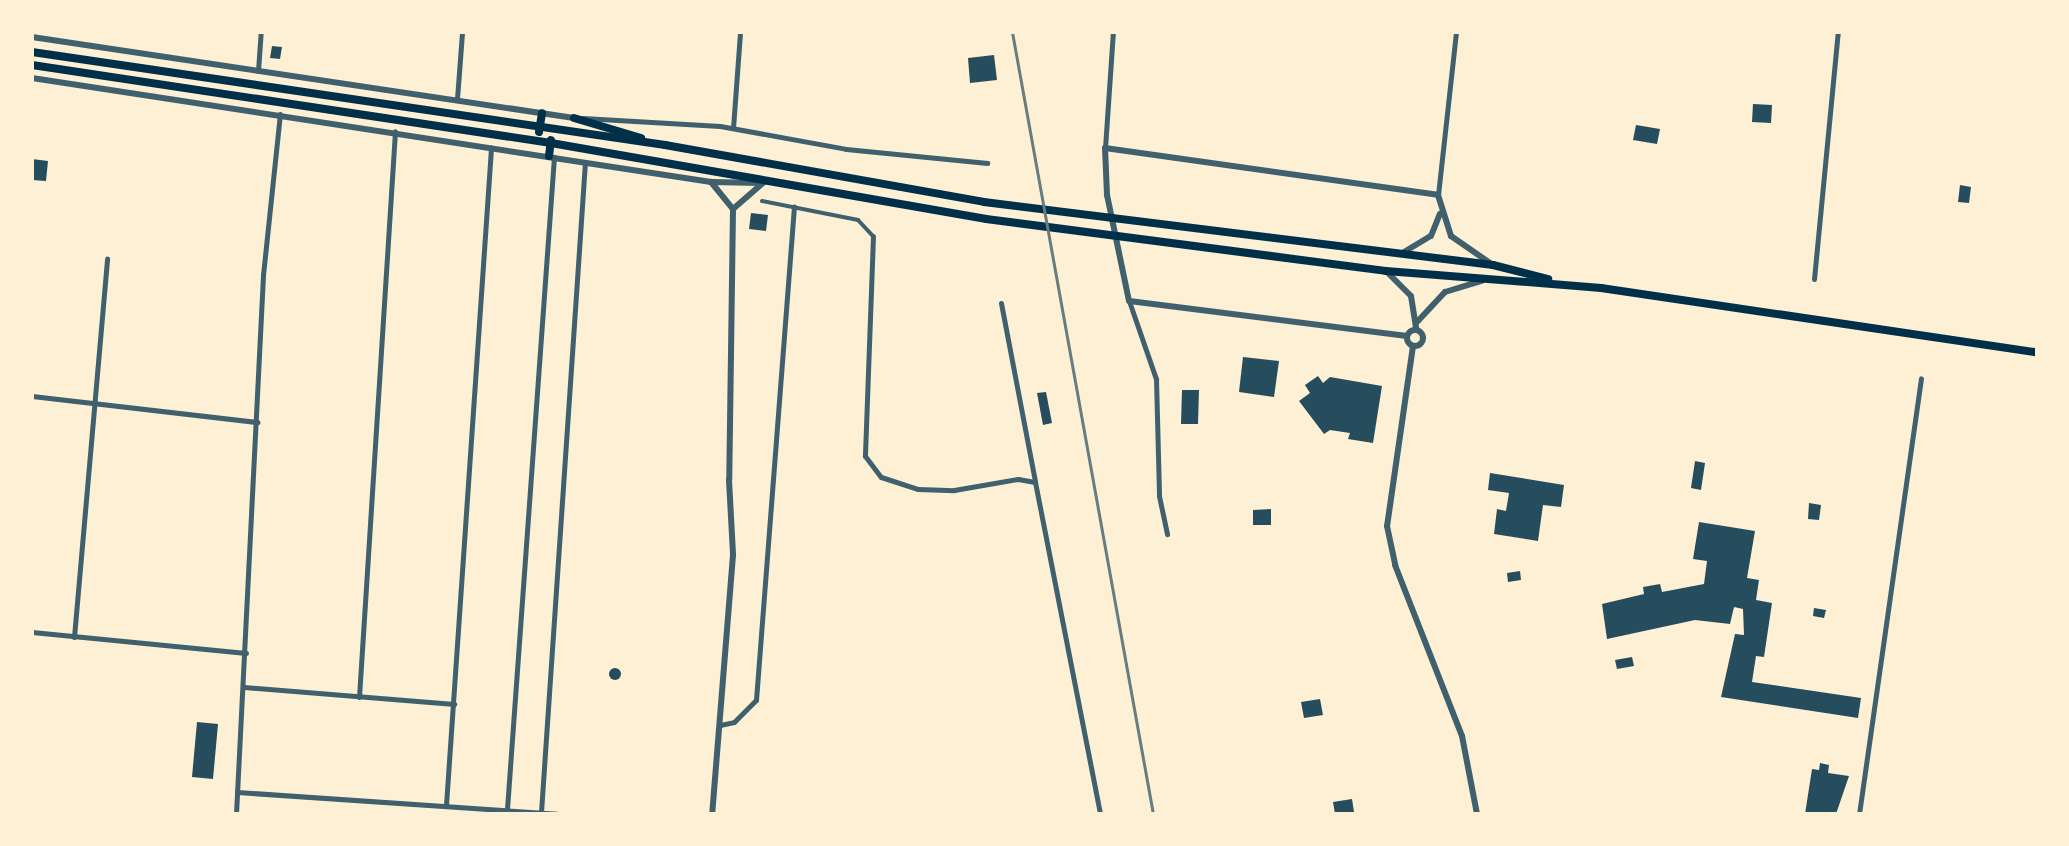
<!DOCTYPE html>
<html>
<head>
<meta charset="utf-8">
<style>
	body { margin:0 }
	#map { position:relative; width:2069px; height:846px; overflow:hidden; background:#fdf0d5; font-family:Raleway,sans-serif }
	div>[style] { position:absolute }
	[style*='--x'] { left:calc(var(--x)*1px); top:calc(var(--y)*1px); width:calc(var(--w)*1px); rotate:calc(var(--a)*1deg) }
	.building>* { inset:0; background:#264d5e }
	.round { border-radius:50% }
	.pedestrian>* { height:4px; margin:-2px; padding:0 2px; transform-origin:2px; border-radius:2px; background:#3f606c }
	.minor>* { height:5px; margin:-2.5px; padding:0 2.5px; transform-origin:2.5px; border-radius:2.5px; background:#3f606c }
	.tertiary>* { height:6px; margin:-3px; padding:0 3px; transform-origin:3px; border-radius:3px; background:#3f606c }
	.tertiary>.ring { margin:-3px; padding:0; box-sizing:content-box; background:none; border:6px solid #3f606c; border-radius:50% }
	.primary>* { height:8px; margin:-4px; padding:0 4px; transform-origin:4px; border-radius:4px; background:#003049 }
	.rail>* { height:3px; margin:-1.5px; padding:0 1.5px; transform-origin:1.5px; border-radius:1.5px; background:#657d81 }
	span { translate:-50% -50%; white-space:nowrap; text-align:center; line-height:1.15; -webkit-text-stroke:8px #fdf0d5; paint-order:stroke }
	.frame { position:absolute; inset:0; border:34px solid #fdf0d5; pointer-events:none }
</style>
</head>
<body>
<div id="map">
	<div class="building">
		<div style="clip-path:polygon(272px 46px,282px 47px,280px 59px,270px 58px)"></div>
		<div style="clip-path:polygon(994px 55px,997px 80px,970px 83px,968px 58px)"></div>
		<div style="clip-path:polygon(1753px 104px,1772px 105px,1771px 123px,1752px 122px)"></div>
		<div style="clip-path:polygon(1636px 125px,1660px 129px,1657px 144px,1633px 140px)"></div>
		<div style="clip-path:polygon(32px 159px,48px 161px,46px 181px,32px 180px)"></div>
		<div style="clip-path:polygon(1960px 185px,1971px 187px,1969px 203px,1958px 202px)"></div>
		<div style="clip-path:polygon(751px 213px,768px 215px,766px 231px,749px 229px)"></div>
		<div style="clip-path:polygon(1243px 357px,1279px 361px,1274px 397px,1239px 392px)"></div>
		<div style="clip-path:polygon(1318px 376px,1323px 383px,1330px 377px,1382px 386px,1373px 443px,1348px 439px,1350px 433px,1330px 430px,1324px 434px,1299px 401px,1310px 393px,1305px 385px)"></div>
		<div style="clip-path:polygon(1182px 390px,1199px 390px,1198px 424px,1181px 424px)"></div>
		<div style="clip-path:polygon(1046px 392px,1052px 423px,1043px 425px,1037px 393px)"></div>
		<div style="clip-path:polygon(1695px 461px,1705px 463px,1701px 490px,1691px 488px)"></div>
		<div style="clip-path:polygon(1490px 473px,1564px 485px,1561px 507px,1543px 505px,1538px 541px,1494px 534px,1497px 509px,1506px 511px,1509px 493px,1488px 490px)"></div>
		<div style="clip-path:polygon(1809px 503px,1821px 505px,1819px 520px,1808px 519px)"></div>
		<div style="clip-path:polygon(1271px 509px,1271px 525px,1253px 525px,1253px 510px)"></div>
		<div style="clip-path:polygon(1699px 522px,1755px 531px,1747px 578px,1759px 580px,1756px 600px,1772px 603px,1764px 657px,1756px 656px,1752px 682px,1861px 698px,1858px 718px,1721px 697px,1735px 634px,1744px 635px,1743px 609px,1734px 607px,1730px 624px,1695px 620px,1607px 639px,1602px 604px,1644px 594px,1643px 587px,1660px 584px,1662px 592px,1704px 584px,1707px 561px,1693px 559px)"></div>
		<div style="clip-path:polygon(1520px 571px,1521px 580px,1508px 582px,1507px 573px)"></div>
		<div style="clip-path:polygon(1814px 608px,1826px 610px,1824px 618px,1813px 616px)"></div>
		<div style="clip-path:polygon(1632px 657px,1634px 666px,1617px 669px,1615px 660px)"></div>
		<div class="round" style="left:609px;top:668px;width:12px;height:12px"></div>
		<div style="clip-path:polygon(1320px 699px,1323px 715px,1304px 718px,1301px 702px)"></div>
		<div style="clip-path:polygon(197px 722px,218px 724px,213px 779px,192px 777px)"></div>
		<div style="clip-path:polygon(1820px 763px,1829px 765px,1828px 773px,1849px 776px,1836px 814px,1805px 814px,1812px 769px,1819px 770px)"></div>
		<div style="clip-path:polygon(1352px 799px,1354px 812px,1335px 814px,1333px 802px)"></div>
	</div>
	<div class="pedestrian">
		<div style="--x:762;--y:201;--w:98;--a:11.2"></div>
		<div style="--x:858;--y:220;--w:22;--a:47"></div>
	</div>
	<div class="minor">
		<div style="--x:258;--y:71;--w:39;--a:-86"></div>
		<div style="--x:457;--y:99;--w:67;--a:-85.7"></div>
		<div style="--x:583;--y:118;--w:137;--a:3.3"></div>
		<div style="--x:720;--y:126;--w:128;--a:10.3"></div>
		<div style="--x:846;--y:149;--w:142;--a:5.7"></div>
		<div style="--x:733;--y:128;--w:96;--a:-85.8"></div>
		<div style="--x:1105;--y:148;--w:116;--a:-86.1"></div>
		<div style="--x:1438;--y:195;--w:164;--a:-83.7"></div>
		<div style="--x:873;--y:236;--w:220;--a:92.1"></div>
		<div style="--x:865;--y:456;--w:26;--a:53"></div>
		<div style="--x:881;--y:477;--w:39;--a:18"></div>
		<div style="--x:918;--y:489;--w:36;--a:2"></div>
		<div style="--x:954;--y:490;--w:65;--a:-9.8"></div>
		<div style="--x:1018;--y:479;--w:17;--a:10"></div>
		<div style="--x:1035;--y:482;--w:338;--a:78.9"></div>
		<div style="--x:1814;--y:279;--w:248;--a:-84.5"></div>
		<div style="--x:1129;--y:301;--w:83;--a:70.9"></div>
		<div style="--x:1156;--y:379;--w:117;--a:88.5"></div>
		<div style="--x:1159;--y:496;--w:39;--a:78"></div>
		<div style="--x:1001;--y:303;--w:181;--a:79.2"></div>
		<div style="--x:32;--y:396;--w:227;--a:6.6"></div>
		<div style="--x:32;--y:632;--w:215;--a:5.6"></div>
		<div style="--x:74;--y:637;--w:380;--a:-85"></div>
		<div style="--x:244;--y:687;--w:211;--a:4.6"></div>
		<div style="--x:359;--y:697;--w:567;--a:-86.36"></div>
		<div style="--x:720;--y:725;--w:14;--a:-12"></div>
		<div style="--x:734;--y:722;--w:31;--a:-45"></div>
		<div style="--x:756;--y:700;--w:495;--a:-85.6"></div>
		<div style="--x:237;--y:792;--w:321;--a:3.9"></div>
		<div style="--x:446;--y:805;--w:659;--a:-86.08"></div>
		<div style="--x:507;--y:809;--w:654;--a:-85.88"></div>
		<div style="--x:541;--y:812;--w:651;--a:-86.13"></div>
		<div style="--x:236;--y:814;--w:540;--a:-87.13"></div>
		<div style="--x:263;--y:275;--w:162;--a:-84"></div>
		<div style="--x:1859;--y:814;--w:440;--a:-81.9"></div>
	</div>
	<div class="tertiary">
		<div style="--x:32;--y:37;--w:548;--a:8.5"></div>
		<div style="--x:32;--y:78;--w:687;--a:8.71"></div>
		<div style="--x:711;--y:182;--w:50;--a:1.1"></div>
		<div style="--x:711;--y:182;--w:35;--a:51"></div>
		<div style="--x:733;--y:209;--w:271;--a:90.8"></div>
		<div style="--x:729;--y:480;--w:75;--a:86.9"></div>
		<div style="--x:733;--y:555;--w:260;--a:94.6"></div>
		<div style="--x:733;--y:209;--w:40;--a:-41"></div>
		<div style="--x:1404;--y:252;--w:31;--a:-31"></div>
		<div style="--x:1431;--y:236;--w:24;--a:-68"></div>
		<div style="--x:1386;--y:271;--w:35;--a:45"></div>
		<div style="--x:1411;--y:296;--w:33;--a:81"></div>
		<div style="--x:1417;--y:322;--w:41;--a:-47"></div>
		<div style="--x:1445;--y:292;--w:39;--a:-17"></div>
		<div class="ring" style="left:1407px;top:330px;width:10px;height:10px"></div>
		<div style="--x:1407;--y:336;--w:280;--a:-172.8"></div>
		<div style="--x:1129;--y:301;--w:108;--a:-101.7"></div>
		<div style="--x:1107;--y:195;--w:47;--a:-92.4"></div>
		<div style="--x:1105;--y:148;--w:336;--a:8"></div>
		<div style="--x:1438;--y:195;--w:43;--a:72.4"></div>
		<div style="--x:1451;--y:236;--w:47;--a:34.7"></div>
		<div style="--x:1413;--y:346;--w:182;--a:98.2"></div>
		<div style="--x:1387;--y:526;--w:40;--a:78"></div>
		<div style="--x:1395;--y:565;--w:184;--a:68.6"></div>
		<div style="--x:1462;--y:736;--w:79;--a:79.1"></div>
	</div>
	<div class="primary">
		<div style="--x:32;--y:52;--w:640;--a:8.36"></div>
		<div style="--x:665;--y:145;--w:324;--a:10.1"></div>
		<div style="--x:984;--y:202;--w:513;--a:7.06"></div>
		<div style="--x:1493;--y:265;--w:57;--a:14.3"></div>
		<div style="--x:32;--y:65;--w:525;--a:8.55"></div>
		<div style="--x:551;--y:143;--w:442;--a:9.9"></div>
		<div style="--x:986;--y:219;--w:403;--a:7.4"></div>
		<div style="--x:1386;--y:271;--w:216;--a:4.5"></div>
		<div style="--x:1601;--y:288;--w:441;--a:8.4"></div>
		<div style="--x:574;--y:118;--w:70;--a:16.6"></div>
		<div style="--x:539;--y:132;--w:19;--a:-81"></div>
		<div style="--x:549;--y:156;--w:16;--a:-83"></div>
	</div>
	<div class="rail">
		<div style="--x:1012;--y:32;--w:795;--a:79.78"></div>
	</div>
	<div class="frame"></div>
</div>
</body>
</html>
